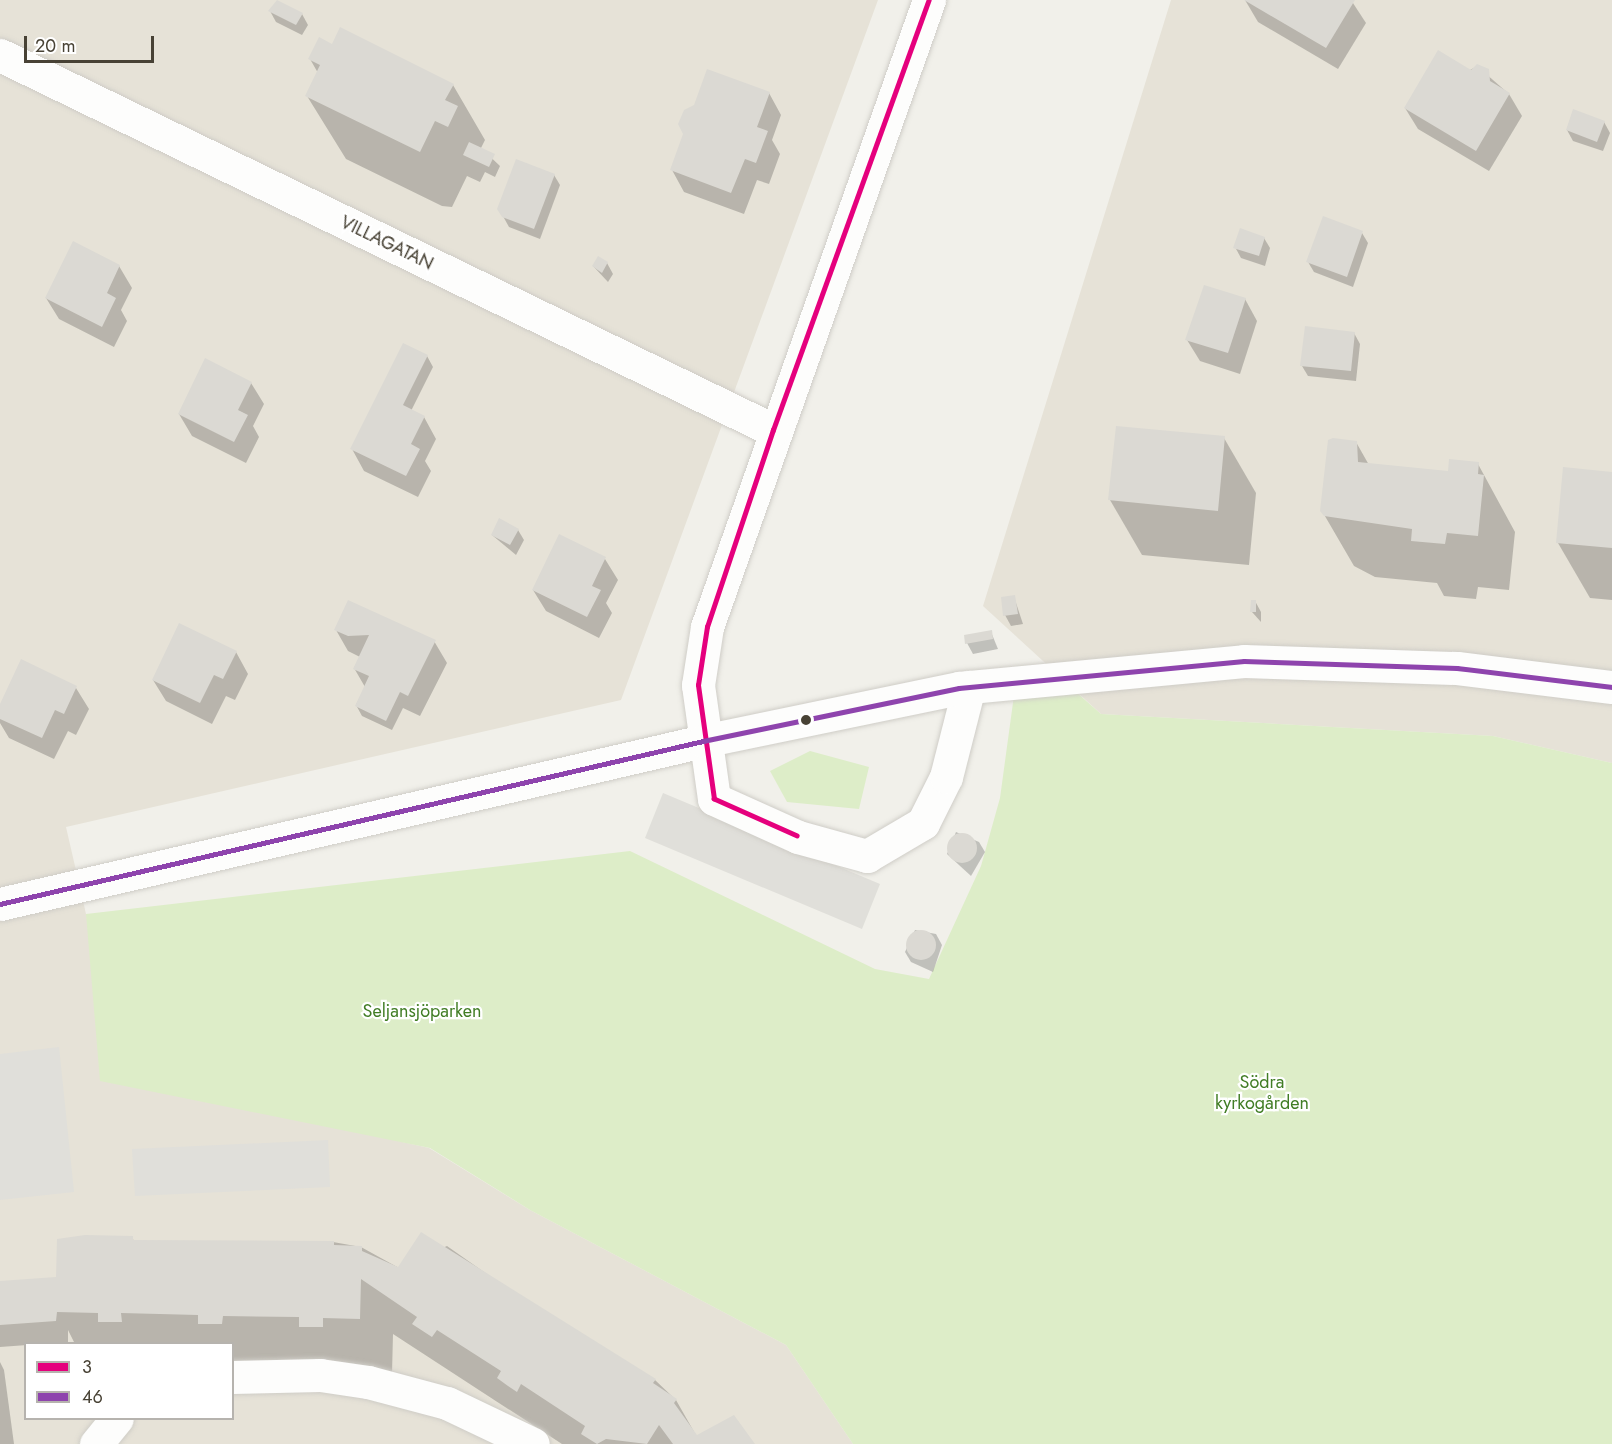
<!DOCTYPE html>
<html>
<head>
<meta charset="utf-8">
<style>
	body { margin:0 }
	#map { position:relative; width:1612px; height:1444px; overflow:hidden; background:#f1f0ea; font-family:Jost,sans-serif }
	div>[style] { position:absolute }
	[style*='--x'] { left:calc(var(--x)*1px); top:calc(var(--y)*1px); width:calc(var(--w)*1px); rotate:calc(var(--a)*1deg) }
	.residential>* { inset:0; background:#e6e2d7 }
	.green>* { inset:0; background:#ddedc8 }
	.parking>* { inset:0; background:#e0dfda }
	.shadow>* { inset:0; background:#0003 }
	.building>* { inset:0; background:#dbd9d3 }
	.round { border-radius:50% }
	.roads { filter:drop-shadow(0 0 2px #cfcdc7) drop-shadow(0 0 2px #cfcdc7) }
	.street>* { height:33px; margin:-16.5px; padding:0 16.5px; transform-origin:16.5px; border-radius:16.5px; background:#fdfdfc }
	.bus-1>* { height:4.5px; margin:-2.25px; padding:0 2.25px; transform-origin:2.25px; border-radius:2.25px; background:#e5007d }
	.bus-2>* { height:4.5px; margin:-2.25px; padding:0 2.25px; transform-origin:2.25px; border-radius:2.25px; background:#8e44ad }
	.dots>* { width:16px; height:16px; translate:-50% -50%; box-sizing:border-box; border:3px solid #fff; border-radius:50% }
	span { translate:-50% -50%; white-space:nowrap; text-align:center; line-height:1.15; -webkit-text-stroke:4.5px #fff; paint-order:stroke }
	.street-label { font-size:18px; color:#484235 }
	.park-label { font-size:18px; color:#417d25 }
	.legend { position:absolute; left:24px; top:1342px; width:210px; height:78px; box-sizing:border-box; background:#fff; border:2px solid #b6b3ae; margin:0; padding:8px 10px; list-style:none; font-size:18px; color:#484235 }
	.legend li { display:flex; align-items:center; gap:12px; height:30px }
	.legend b { width:30px; border:2px solid #b6b3ae }
	.scale { position:absolute; left:24px; top:36px; width:130px; height:27px; box-sizing:border-box; border:3px solid #484235; border-top:0; padding-left:8px; font-size:18px; line-height:21px; white-space:nowrap; color:#484235; -webkit-text-stroke:4px #fff; paint-order:stroke }
</style>
</head>
<body>
<div id="map">
	<div class="residential">
		<div style="clip-path:polygon(evenodd,0 0,878px 0,621px 700px,66px 827px,86px 914px,354px 1131px,429px 1148px,530px 1210px,786px 1345px,853px 1444px,0 1444px,0 0,26px 1344px,232px 1344px,232px 1418px,26px 1418px,26px 1344px)"></div>
		<div style="clip-path:polygon(1171px 0,1612px 0,1612px 763px,1493px 736px,1101px 714px,983px 606px)"></div>
	</div>
	<div class="green">
		<div style="clip-path:polygon(1067px 684px,1101px 714px,1493px 736px,1612px 763px,1612px 1444px,853px 1444px,786px 1345px,530px 1210px,430px 1148px,100px 1081px,86px 914px,630px 851px,875px 969px,929px 979px,981px 866px,1000px 798px,1015px 688px)"></div>
		<div style="clip-path:polygon(810px 751px,869px 767px,859px 809px,787px 802px,770px 771px)"></div>
	</div>
	<div class="parking">
		<div style="clip-path:polygon(663px 793px,880px 884px,862px 929px,645px 838px)"></div>
		<div style="clip-path:polygon(59px 1047px,74px 1192px,0 1200px,0 1054px)"></div>
		<div style="clip-path:polygon(328px 1140px,330px 1187px,135px 1196px,132px 1149px)"></div>
	</div>
	<div class="shadow">
		<div style="clip-path:polygon(1245px 0,1351px 0,1366px 23px,1338px 69px,1258px 22px)"></div>
		<div style="clip-path:polygon(270px 11px,302px 14px,308px 25px,302px 35px,276px 22px)"></div>
		<div style="clip-path:polygon(332px 46px,453px 85px,485px 140px,481px 148px,500px 166px,495px 177px,485px 172px,480px 182px,467px 176px,452px 207px,442px 206px,346px 159px,307px 96px,318px 73px,310px 59px)"></div>
		<div style="clip-path:polygon(1477px 66px,1509px 94px,1522px 116px,1489px 171px,1418px 129px,1405px 108px)"></div>
		<div style="clip-path:polygon(769px 93px,781px 115px,772px 140px,780px 154px,769px 184px,757px 180px,744px 214px,684px 192px,672px 170px,685px 134px)"></div>
		<div style="clip-path:polygon(1604px 122px,1610px 133px,1603px 151px,1573px 141px,1567px 130px)"></div>
		<div style="clip-path:polygon(554px 175px,560px 185px,540px 239px,509px 227px,499px 209px)"></div>
		<div style="clip-path:polygon(1362px 233px,1368px 243px,1353px 287px,1314px 272px,1308px 262px)"></div>
		<div style="clip-path:polygon(1264px 238px,1270px 248px,1265px 266px,1241px 258px,1235px 247px)"></div>
		<div style="clip-path:polygon(607px 263px,613px 274px,608px 282px,593px 266px)"></div>
		<div style="clip-path:polygon(119px 266px,132px 288px,121px 310px,127px 321px,114px 347px,59px 319px,46px 298px)"></div>
		<div style="clip-path:polygon(1245px 299px,1257px 321px,1240px 374px,1200px 361px,1187px 340px)"></div>
		<div style="clip-path:polygon(1354px 333px,1360px 344px,1356px 381px,1308px 376px,1302px 366px)"></div>
		<div style="clip-path:polygon(427px 356px,433px 367px,411px 411px,424px 417px,436px 439px,425px 461px,431px 471px,418px 497px,364px 471px,352px 449px)"></div>
		<div style="clip-path:polygon(251px 383px,264px 404px,253px 426px,259px 437px,246px 463px,192px 436px,179px 414px)"></div>
		<div style="clip-path:polygon(1224px 438px,1256px 493px,1249px 565px,1142px 555px,1110px 500px)"></div>
		<div style="clip-path:polygon(1356px 442px,1369px 465px,1449px 473px,1478px 464px,1515px 532px,1509px 590px,1478px 587px,1476px 599px,1444px 596px,1437px 583px,1375px 577px,1354px 566px,1322px 511px)"></div>
		<div style="clip-path:polygon(1612px 475px,1612px 600px,1590px 598px,1558px 543px)"></div>
		<div style="clip-path:polygon(518px 530px,524px 540px,516px 555px,492px 535px)"></div>
		<div style="clip-path:polygon(560px 536px,605px 559px,618px 580px,606px 603px,612px 613px,599px 638px,546px 611px,533px 590px)"></div>
		<div style="clip-path:polygon(1014px 597px,1023px 624px,1011px 626px,1005px 615px)"></div>
		<div style="clip-path:polygon(1255px 601px,1261px 612px,1261px 622px,1252px 612px)"></div>
		<div style="clip-path:polygon(336px 630px,434px 641px,447px 663px,420px 716px,403px 708px,392px 730px,362px 716px,356px 705px,365px 687px,354px 668px,360px 657px,348px 651px)"></div>
		<div style="clip-path:polygon(991px 632px,998px 649px,973px 654px,967px 643px)"></div>
		<div style="clip-path:polygon(236px 652px,248px 674px,235px 700px,226px 696px,212px 724px,166px 701px,153px 680px)"></div>
		<div style="clip-path:polygon(21px 661px,76px 688px,89px 709px,76px 735px,68px 731px,54px 759px,9px 738px,0 723px,0 708px)"></div>
		<div style="clip-path:polygon(956px 832px,979px 842px,985px 852px,971px 876px,947px 854px)"></div>
		<div style="clip-path:polygon(915px 930px,936px 934px,942px 945px,933px 972px,911px 962px,905px 952px)"></div>
		<div style="clip-path:polygon(132px 1238px,135px 1242px,333px 1242px,361px 1247px,399px 1268px,447px 1246px,528px 1303px,655px 1380px,676px 1400px,697px 1437px,754px 1444px,562px 1444px,393px 1334px,392px 1374px,232px 1370px,232px 1344px,75px 1344px,68px 1330px,68px 1342px,0 1347px,0 1282px,55px 1279px)"></div>
		<div style="clip-path:polygon(0 1362px,4px 1370px,14px 1444px,0 1444px)"></div>
	</div>
	<div class="building">
		<div style="clip-path:polygon(277px 0,303px 13px,296px 25px,268px 11px)"></div>
		<div style="clip-path:polygon(1244px 0,1355px 0,1326px 48px)"></div>
		<div style="clip-path:polygon(340px 27px,454px 84px,445px 100px,458px 106px,448px 127px,435px 121px,420px 152px,305px 96px,320px 65px,308px 59px,319px 37px,332px 44px)"></div>
		<div style="clip-path:polygon(1438px 50px,1471px 70px,1477px 64px,1489px 69px,1490px 81px,1510px 93px,1476px 151px,1404px 108px)"></div>
		<div style="clip-path:polygon(707px 69px,770px 92px,757px 127px,768px 131px,756px 163px,745px 159px,731px 193px,670px 170px,683px 134px,678px 124px,684px 110px,694px 105px)"></div>
		<div style="clip-path:polygon(1573px 109px,1605px 121px,1597px 142px,1566px 130px)"></div>
		<div style="clip-path:polygon(469px 142px,495px 154px,489px 167px,463px 155px)"></div>
		<div style="clip-path:polygon(516px 159px,555px 174px,534px 229px,502px 217px,497px 209px)"></div>
		<div style="clip-path:polygon(1323px 216px,1363px 231px,1347px 277px,1306px 262px)"></div>
		<div style="clip-path:polygon(1240px 228px,1265px 237px,1259px 256px,1233px 248px)"></div>
		<div style="clip-path:polygon(73px 241px,120px 265px,107px 293px,116px 298px,102px 327px,45px 298px)"></div>
		<div style="clip-path:polygon(598px 256px,608px 262px,602px 273px,592px 266px)"></div>
		<div style="clip-path:polygon(1204px 285px,1246px 298px,1228px 353px,1185px 340px)"></div>
		<div style="clip-path:polygon(1305px 326px,1355px 332px,1351px 371px,1300px 366px)"></div>
		<div style="clip-path:polygon(403px 343px,428px 355px,403px 405px,425px 416px,411px 444px,420px 449px,406px 476px,350px 449px)"></div>
		<div style="clip-path:polygon(205px 358px,252px 382px,238px 410px,248px 415px,234px 442px,178px 414px)"></div>
		<div style="clip-path:polygon(1116px 426px,1225px 436px,1218px 511px,1108px 500px)"></div>
		<div style="clip-path:polygon(1333px 438px,1357px 441px,1358px 462px,1448px 471px,1449px 459px,1479px 462px,1478px 474px,1484px 475px,1478px 536px,1447px 533px,1445px 544px,1411px 541px,1412px 529px,1324px 516px,1320px 511px,1328px 440px)"></div>
		<div style="clip-path:polygon(1563px 467px,1612px 472px,1612px 548px,1556px 543px)"></div>
		<div style="clip-path:polygon(499px 518px,519px 529px,510px 545px,491px 535px)"></div>
		<div style="clip-path:polygon(559px 534px,606px 557px,592px 586px,601px 590px,587px 617px,532px 590px)"></div>
		<div style="clip-path:polygon(1015px 595px,1018px 614px,1003px 616px,1001px 597px)"></div>
		<div style="clip-path:polygon(348px 600px,436px 640px,408px 696px,400px 692px,386px 721px,355px 706px,369px 676px,353px 669px,369px 635px,348px 636px,334px 630px)"></div>
		<div style="clip-path:polygon(1251px 600px,1256px 600px,1256px 612px,1250px 612px)"></div>
		<div style="clip-path:polygon(179px 623px,237px 651px,223px 679px,214px 675px,200px 703px,152px 680px)"></div>
		<div style="clip-path:polygon(992px 630px,993px 639px,965px 644px,964px 635px)"></div>
		<div style="clip-path:polygon(21px 659px,77px 686px,64px 714px,55px 710px,42px 738px,0 719px,0 704px)"></div>
		<div class="round" style="left:947px;top:833px;width:30px;height:30px"></div>
		<div class="round" style="left:906px;top:930px;width:30px;height:30px"></div>
		<div style="clip-path:polygon(421px 1232px,656px 1379px,653px 1383px,677px 1399px,674px 1403px,697px 1435px,734px 1415px,755px 1444px,673px 1444px,659px 1425px,647px 1444px,606px 1439px,597px 1444px,581px 1434px,585px 1426px,521px 1384px,517px 1392px,508px 1386px,497px 1378px,501px 1371px,437px 1330px,432px 1337px,412px 1324px,417px 1317px,361px 1279px,360px 1319px,323px 1318px,323px 1327px,299px 1327px,299px 1317px,223px 1316px,222px 1324px,198px 1324px,198px 1315px,121px 1313px,122px 1322px,98px 1322px,98px 1313px,57px 1312px,56px 1321px,0 1325px,0 1281px,56px 1277px,57px 1239px,85px 1235px,133px 1236px,133px 1240px,334px 1241px,334px 1245px,362px 1246px,362px 1251px,398px 1267px)"></div>
	</div>
	<div class="roads">
		<div class="street">
			<div style="--x:929;--y:0;--w:665;--a:109.5"></div>
			<div style="--x:707;--y:627;--w:59;--a:98.8"></div>
			<div style="--x:698;--y:685;--w:115;--a:82"></div>
			<div style="--x:714;--y:799;--w:92;--a:24.3"></div>
			<div style="--x:798;--y:837;--w:72;--a:15.4"></div>
			<div style="--x:867;--y:856;--w:65;--a:-30.5"></div>
			<div style="--x:923;--y:823;--w:51;--a:-63.4"></div>
			<div style="--x:946;--y:777;--w:93;--a:-75.7"></div>
			<div style="--x:0;--y:55;--w:859;--a:25.88"></div>
			<div style="--x:0;--y:904;--w:722;--a:-13.05"></div>
			<div style="--x:703;--y:741;--w:261;--a:-11.7"></div>
			<div style="--x:959;--y:688;--w:286;--a:-5.4"></div>
			<div style="--x:1244;--y:661;--w:213;--a:1.9"></div>
			<div style="--x:1457;--y:668;--w:156;--a:7"></div>
			<div style="--x:232;--y:1377;--w:88;--a:-1.3"></div>
			<div style="--x:320;--y:1375;--w:49;--a:8.3"></div>
			<div style="--x:368;--y:1382;--w:82;--a:14.9"></div>
			<div style="--x:447;--y:1403;--w:95;--a:25.5"></div>
			<div style="--x:96;--y:1444;--w:33;--a:-51"></div>
		</div>
	</div>
	<div class="bus-1">
		<div style="--x:797;--y:836;--w:91;--a:-156"></div>
		<div style="--x:714;--y:799;--w:115;--a:-98"></div>
		<div style="--x:698;--y:685;--w:59;--a:-81.2"></div>
		<div style="--x:707;--y:627;--w:208;--a:-71.5"></div>
		<div style="--x:773;--y:430;--w:457;--a:-70.1"></div>
	</div>
	<div class="bus-2">
		<div style="--x:0;--y:904;--w:722;--a:-13.05"></div>
		<div style="--x:703;--y:741;--w:261;--a:-11.7"></div>
		<div style="--x:959;--y:688;--w:286;--a:-5.4"></div>
		<div style="--x:1244;--y:661;--w:213;--a:1.9"></div>
		<div style="--x:1457;--y:668;--w:156;--a:7"></div>
	</div>
	<div class="dots">
		<div style="left:806px;top:720px;background:#484235"></div>
	</div>
	<div class="street-label">
		<span style="left:387px;top:243px;rotate:26deg">VILLAGATAN</span>
	</div>
	<div class="park-label">
		<span style="left:422px;top:1011px">Seljansjöparken</span>
		<span style="left:1262px;top:1093px">Södra<br>kyrkogården</span>
	</div>
	<ul class="legend">
	<li><b style="height:8px;background:#e5007d"></b>3</li>
	<li><b style="height:8px;background:#8e44ad"></b>46</li>
	</ul>
	<div class="scale">20 m</div>
</div>
</body>
</html>
